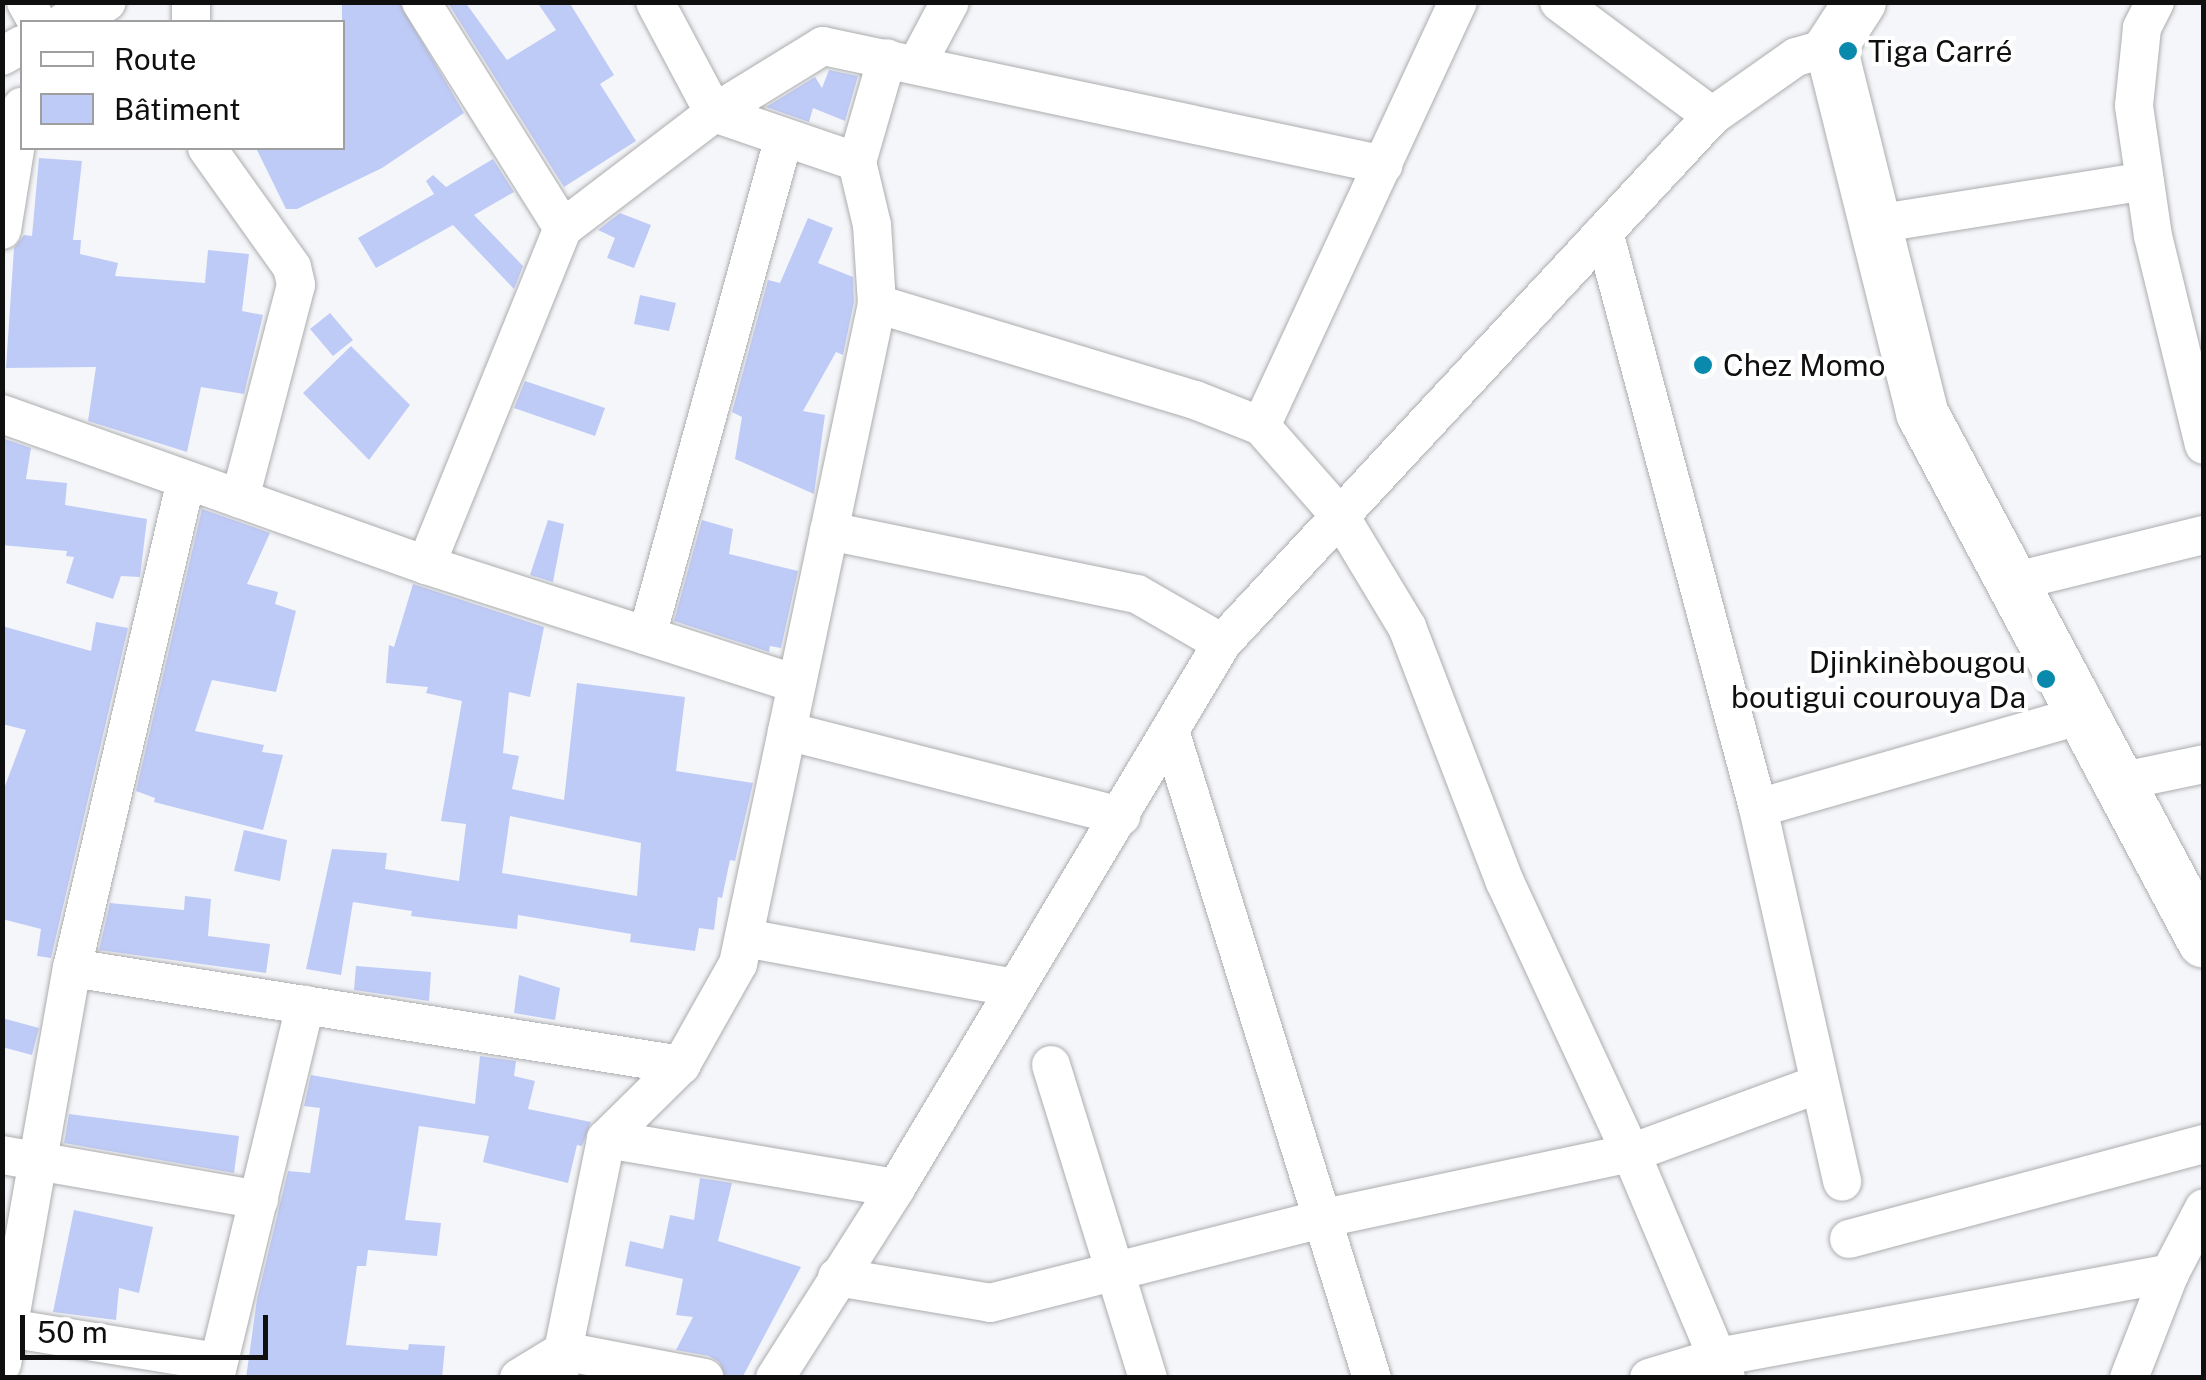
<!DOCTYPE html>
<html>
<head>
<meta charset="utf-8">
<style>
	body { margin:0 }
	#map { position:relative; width:2206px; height:1380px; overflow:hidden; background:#f5f6f9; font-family:"Public Sans",sans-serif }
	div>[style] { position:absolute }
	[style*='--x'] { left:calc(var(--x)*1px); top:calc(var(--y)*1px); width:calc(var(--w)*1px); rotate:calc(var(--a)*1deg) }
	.building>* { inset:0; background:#bfcbf7 }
	.roads { filter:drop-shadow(0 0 2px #acadaf) drop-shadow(0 0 2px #acadaf) }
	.street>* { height:38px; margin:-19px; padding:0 19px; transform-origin:19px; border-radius:19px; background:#fff }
	.secondary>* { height:52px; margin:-26px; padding:0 26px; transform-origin:26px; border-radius:26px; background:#fff }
	.dots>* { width:28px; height:28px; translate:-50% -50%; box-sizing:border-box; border:5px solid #fff; border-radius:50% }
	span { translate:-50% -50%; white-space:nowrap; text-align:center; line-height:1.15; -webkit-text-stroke:8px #fff; paint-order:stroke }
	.poi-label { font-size:30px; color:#0f0f10 }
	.left { translate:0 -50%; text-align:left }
	.right { translate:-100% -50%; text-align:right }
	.frame { position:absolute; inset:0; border:5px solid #0f0f10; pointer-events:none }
	.legend { position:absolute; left:20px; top:20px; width:325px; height:130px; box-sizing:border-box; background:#fff; border:2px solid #9f9f9f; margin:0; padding:12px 18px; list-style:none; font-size:30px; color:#0f0f10 }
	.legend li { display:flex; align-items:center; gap:20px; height:50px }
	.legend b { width:50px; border:2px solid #9f9f9f }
	.scale { position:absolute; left:20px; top:1315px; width:248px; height:45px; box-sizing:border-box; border:5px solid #0f0f10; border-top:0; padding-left:12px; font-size:30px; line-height:35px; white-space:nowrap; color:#0f0f10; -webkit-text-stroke:8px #fff; paint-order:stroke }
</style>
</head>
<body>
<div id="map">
	<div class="building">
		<div style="clip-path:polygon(342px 2px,399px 2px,464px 113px,382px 168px,297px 209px,286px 209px,256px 148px,342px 148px)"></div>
		<div style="clip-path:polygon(465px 2px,507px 60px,556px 30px,537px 2px,569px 2px,614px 75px,600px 84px,636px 141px,564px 187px,448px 3px)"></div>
		<div style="clip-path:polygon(829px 70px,858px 76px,845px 121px,813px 108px,809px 122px,766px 107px,815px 77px,822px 88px)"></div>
		<div style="clip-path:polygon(39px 158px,82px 161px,73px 240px,81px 240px,80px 254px,118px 263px,115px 276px,205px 283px,208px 250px,249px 254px,242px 311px,263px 315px,244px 394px,201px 387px,187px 452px,88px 421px,96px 367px,6px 368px,14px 248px,24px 235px,32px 236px)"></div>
		<div style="clip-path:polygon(493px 159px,514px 192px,474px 215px,523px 266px,514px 289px,453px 225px,376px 268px,358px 238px,434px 194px,426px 181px,433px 175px,446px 187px)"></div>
		<div style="clip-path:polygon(620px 213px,651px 225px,634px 268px,607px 258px,615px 238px,598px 230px)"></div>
		<div style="clip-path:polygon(808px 218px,833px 228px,818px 263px,853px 277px,854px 302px,843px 355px,836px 352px,803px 411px,825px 415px,814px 494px,735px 459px,742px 417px,732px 412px,768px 280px,780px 283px)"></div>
		<div style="clip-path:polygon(640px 295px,676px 303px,669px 331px,634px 324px)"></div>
		<div style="clip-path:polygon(330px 313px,353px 340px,333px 356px,310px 329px)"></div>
		<div style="clip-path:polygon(351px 346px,410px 405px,369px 460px,303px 393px)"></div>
		<div style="clip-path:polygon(525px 381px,605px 408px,595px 436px,514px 408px)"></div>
		<div style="clip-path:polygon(2px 438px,31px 448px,26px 479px,67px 483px,65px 505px,147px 519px,140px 577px,121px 576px,113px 599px,66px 583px,74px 557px,66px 556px,67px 551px,2px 545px)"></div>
		<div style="clip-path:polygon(202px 509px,270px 533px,247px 584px,278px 592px,275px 604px,296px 611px,276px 692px,212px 680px,195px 731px,264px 745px,262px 752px,283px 755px,263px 830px,154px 802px,155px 798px,136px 791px)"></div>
		<div style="clip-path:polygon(548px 520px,564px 524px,553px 582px,530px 575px)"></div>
		<div style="clip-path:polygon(702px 520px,733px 529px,729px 554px,798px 571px,781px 648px,770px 646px,769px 652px,674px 621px)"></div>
		<div style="clip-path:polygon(evenodd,413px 584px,544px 627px,530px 697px,509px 692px,503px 753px,519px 756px,512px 789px,564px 800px,577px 683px,685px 697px,676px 771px,753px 783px,735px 861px,730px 860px,722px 898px,718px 897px,714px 930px,699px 928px,695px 951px,630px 942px,631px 934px,518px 915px,517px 929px,411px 916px,412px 911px,353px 902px,341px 975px,306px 969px,332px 849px,387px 853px,385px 869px,459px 881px,466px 824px,441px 821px,462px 701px,426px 693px,428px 687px,386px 683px,389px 645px,394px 647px,413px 584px,510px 816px,641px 843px,637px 896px,502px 873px,510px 816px)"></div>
		<div style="clip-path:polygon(96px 622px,128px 628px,51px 958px,37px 956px,41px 929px,2px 919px,2px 794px,26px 730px,2px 724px,2px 626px,91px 651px)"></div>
		<div style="clip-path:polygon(244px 830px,287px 840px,280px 881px,234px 871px)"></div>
		<div style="clip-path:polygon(185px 896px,211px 899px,208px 936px,270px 944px,266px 973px,99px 950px,110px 903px,184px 910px)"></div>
		<div style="clip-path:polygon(356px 966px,431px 972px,429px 1001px,354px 990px)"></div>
		<div style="clip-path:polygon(519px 975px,560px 988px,555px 1020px,514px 1013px)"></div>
		<div style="clip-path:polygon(2px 1018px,39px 1028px,32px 1055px,2px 1047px)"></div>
		<div style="clip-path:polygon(480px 1056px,516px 1061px,514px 1076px,535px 1081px,528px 1109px,591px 1122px,582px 1146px,577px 1145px,568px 1183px,483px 1162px,489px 1136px,419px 1126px,405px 1220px,441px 1223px,437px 1256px,368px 1250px,366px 1266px,357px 1266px,346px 1345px,408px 1350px,409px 1344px,445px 1346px,442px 1378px,246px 1378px,257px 1299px,288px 1171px,310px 1173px,320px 1108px,304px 1106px,311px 1075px,475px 1104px)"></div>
		<div style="clip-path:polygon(69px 1114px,239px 1136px,234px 1173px,64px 1143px)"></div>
		<div style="clip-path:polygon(700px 1178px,732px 1183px,718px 1241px,801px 1267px,742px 1378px,726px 1378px,719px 1362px,709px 1356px,676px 1350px,693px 1317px,676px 1315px,683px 1279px,625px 1266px,630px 1241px,663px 1249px,670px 1215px,694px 1220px)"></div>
		<div style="clip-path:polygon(74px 1210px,153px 1227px,139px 1293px,119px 1288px,116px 1320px,53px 1312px)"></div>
	</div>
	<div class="roads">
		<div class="street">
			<div style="--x:26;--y:2;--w:23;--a:61"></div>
			<div style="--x:421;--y:2;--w:267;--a:57.9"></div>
			<div style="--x:655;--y:2;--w:126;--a:62"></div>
			<div style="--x:714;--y:113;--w:151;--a:18.9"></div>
			<div style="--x:1559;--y:2;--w:191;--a:36.7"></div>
			<div style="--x:2155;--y:2;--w:29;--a:117"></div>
			<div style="--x:2142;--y:28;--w:78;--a:95.9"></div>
			<div style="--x:2134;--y:106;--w:131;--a:81.7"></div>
			<div style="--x:2153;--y:236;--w:215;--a:76.3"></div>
			<div style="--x:64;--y:22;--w:47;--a:-24.9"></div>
			<div style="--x:191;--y:22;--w:20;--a:-90"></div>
			<div style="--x:2;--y:56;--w:23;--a:-29"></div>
			<div style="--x:917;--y:64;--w:70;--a:-62"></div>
			<div style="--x:207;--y:148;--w:146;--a:54.5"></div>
			<div style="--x:292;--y:267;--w:18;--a:77"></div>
			<div style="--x:296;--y:285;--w:221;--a:104.7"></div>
			<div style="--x:1875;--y:224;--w:273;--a:-9"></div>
			<div style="--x:2;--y:230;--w:125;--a:-80.8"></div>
			<div style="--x:1604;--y:232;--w:596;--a:75.03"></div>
			<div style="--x:1758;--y:808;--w:383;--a:77.3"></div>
			<div style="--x:877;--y:304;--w:332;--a:16.8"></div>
			<div style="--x:1195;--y:400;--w:71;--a:21.5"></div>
			<div style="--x:1261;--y:426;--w:120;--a:48.7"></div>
			<div style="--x:1340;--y:516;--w:130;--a:58.9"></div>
			<div style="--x:1407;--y:627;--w:273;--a:69"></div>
			<div style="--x:1505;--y:882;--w:299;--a:65.1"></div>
			<div style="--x:1631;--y:1153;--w:244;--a:67.1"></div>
			<div style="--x:2;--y:414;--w:450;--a:19.6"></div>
			<div style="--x:426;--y:565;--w:389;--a:17.8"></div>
			<div style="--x:1261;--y:426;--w:468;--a:-65.1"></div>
			<div style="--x:829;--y:531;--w:314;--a:11.6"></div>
			<div style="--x:1137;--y:594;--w:98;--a:30"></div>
			<div style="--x:426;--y:565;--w:364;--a:-67.9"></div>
			<div style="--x:563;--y:228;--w:190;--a:-37.3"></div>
			<div style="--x:714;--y:113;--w:128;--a:-31.6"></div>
			<div style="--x:823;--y:46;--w:573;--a:11.98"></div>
			<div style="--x:2012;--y:582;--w:198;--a:-13.8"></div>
			<div style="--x:647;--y:636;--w:517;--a:-74.65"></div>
			<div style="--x:787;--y:731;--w:345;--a:14.3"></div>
			<div style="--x:1171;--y:734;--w:675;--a:72.67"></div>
			<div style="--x:2118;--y:782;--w:88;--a:-11.8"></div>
			<div style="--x:1758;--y:808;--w:337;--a:-16"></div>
			<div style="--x:745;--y:938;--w:275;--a:10.5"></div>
			<div style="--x:72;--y:968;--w:617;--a:9.05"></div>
			<div style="--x:1051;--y:1065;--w:328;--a:72.8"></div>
			<div style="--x:606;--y:1139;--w:294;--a:9.6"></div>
			<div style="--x:2;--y:1155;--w:261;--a:9.9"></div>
			<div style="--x:1849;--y:1239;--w:367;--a:-15"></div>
			<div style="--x:837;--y:1277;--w:155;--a:9.6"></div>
			<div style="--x:990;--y:1303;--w:346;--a:-14.2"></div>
			<div style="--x:1325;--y:1218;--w:313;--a:-12"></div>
			<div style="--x:1631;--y:1153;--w:200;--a:-20.2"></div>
			<div style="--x:2;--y:1327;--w:218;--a:9.2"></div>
			<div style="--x:2;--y:1364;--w:402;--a:-80"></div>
			<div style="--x:72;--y:968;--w:501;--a:-76.85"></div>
			<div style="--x:559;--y:1375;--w:24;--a:-81"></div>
			<div style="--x:563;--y:1351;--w:144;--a:10.8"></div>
			<div style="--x:215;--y:1378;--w:384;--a:-76.4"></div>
			<div style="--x:519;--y:1378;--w:52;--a:-31.5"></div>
			<div style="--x:563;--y:1351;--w:216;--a:-78.5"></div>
			<div style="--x:606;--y:1139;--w:105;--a:-44.6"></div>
			<div style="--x:681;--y:1065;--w:116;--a:-60.6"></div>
			<div style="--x:738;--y:964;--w:674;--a:-78.11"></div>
			<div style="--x:877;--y:304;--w:79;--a:-93.6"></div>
			<div style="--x:872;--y:225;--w:65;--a:-103.4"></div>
			<div style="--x:857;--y:162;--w:108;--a:-73.9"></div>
			<div style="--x:775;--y:1378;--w:225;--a:-57.5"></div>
			<div style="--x:896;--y:1188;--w:635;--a:-59.11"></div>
			<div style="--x:1222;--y:643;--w:720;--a:-47.08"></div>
			<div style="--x:1712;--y:116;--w:103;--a:-35.1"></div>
			<div style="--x:1796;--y:57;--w:36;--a:-16"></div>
			<div style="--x:1649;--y:1378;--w:72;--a:-16.9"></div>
			<div style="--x:1718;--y:1357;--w:460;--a:-10.5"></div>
			<div style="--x:2129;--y:1378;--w:113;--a:-68.7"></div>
			<div style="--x:2170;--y:1273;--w:73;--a:-62.4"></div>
		</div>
		<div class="secondary">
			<div style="--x:1860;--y:2;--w:54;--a:122.8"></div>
			<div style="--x:1831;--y:47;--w:377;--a:76"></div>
			<div style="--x:1922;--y:413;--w:599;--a:61.94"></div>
		</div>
	</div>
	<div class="dots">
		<div style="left:1848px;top:51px;background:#098aac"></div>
		<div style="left:1703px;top:365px;background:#098aac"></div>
		<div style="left:2046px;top:679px;background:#098aac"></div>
	</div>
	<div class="poi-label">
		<span class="left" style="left:1868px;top:51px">Tiga Carré</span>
		<span class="left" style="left:1723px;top:365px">Chez Momo</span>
		<span class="right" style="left:2026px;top:679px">Djinkinèbougou<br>boutigui courouya Da</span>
	</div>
	<div class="frame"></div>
	<ul class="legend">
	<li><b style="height:12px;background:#fff"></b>Route</li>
	<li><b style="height:28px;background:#bfcbf7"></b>Bâtiment</li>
	</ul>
	<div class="scale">50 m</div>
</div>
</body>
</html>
